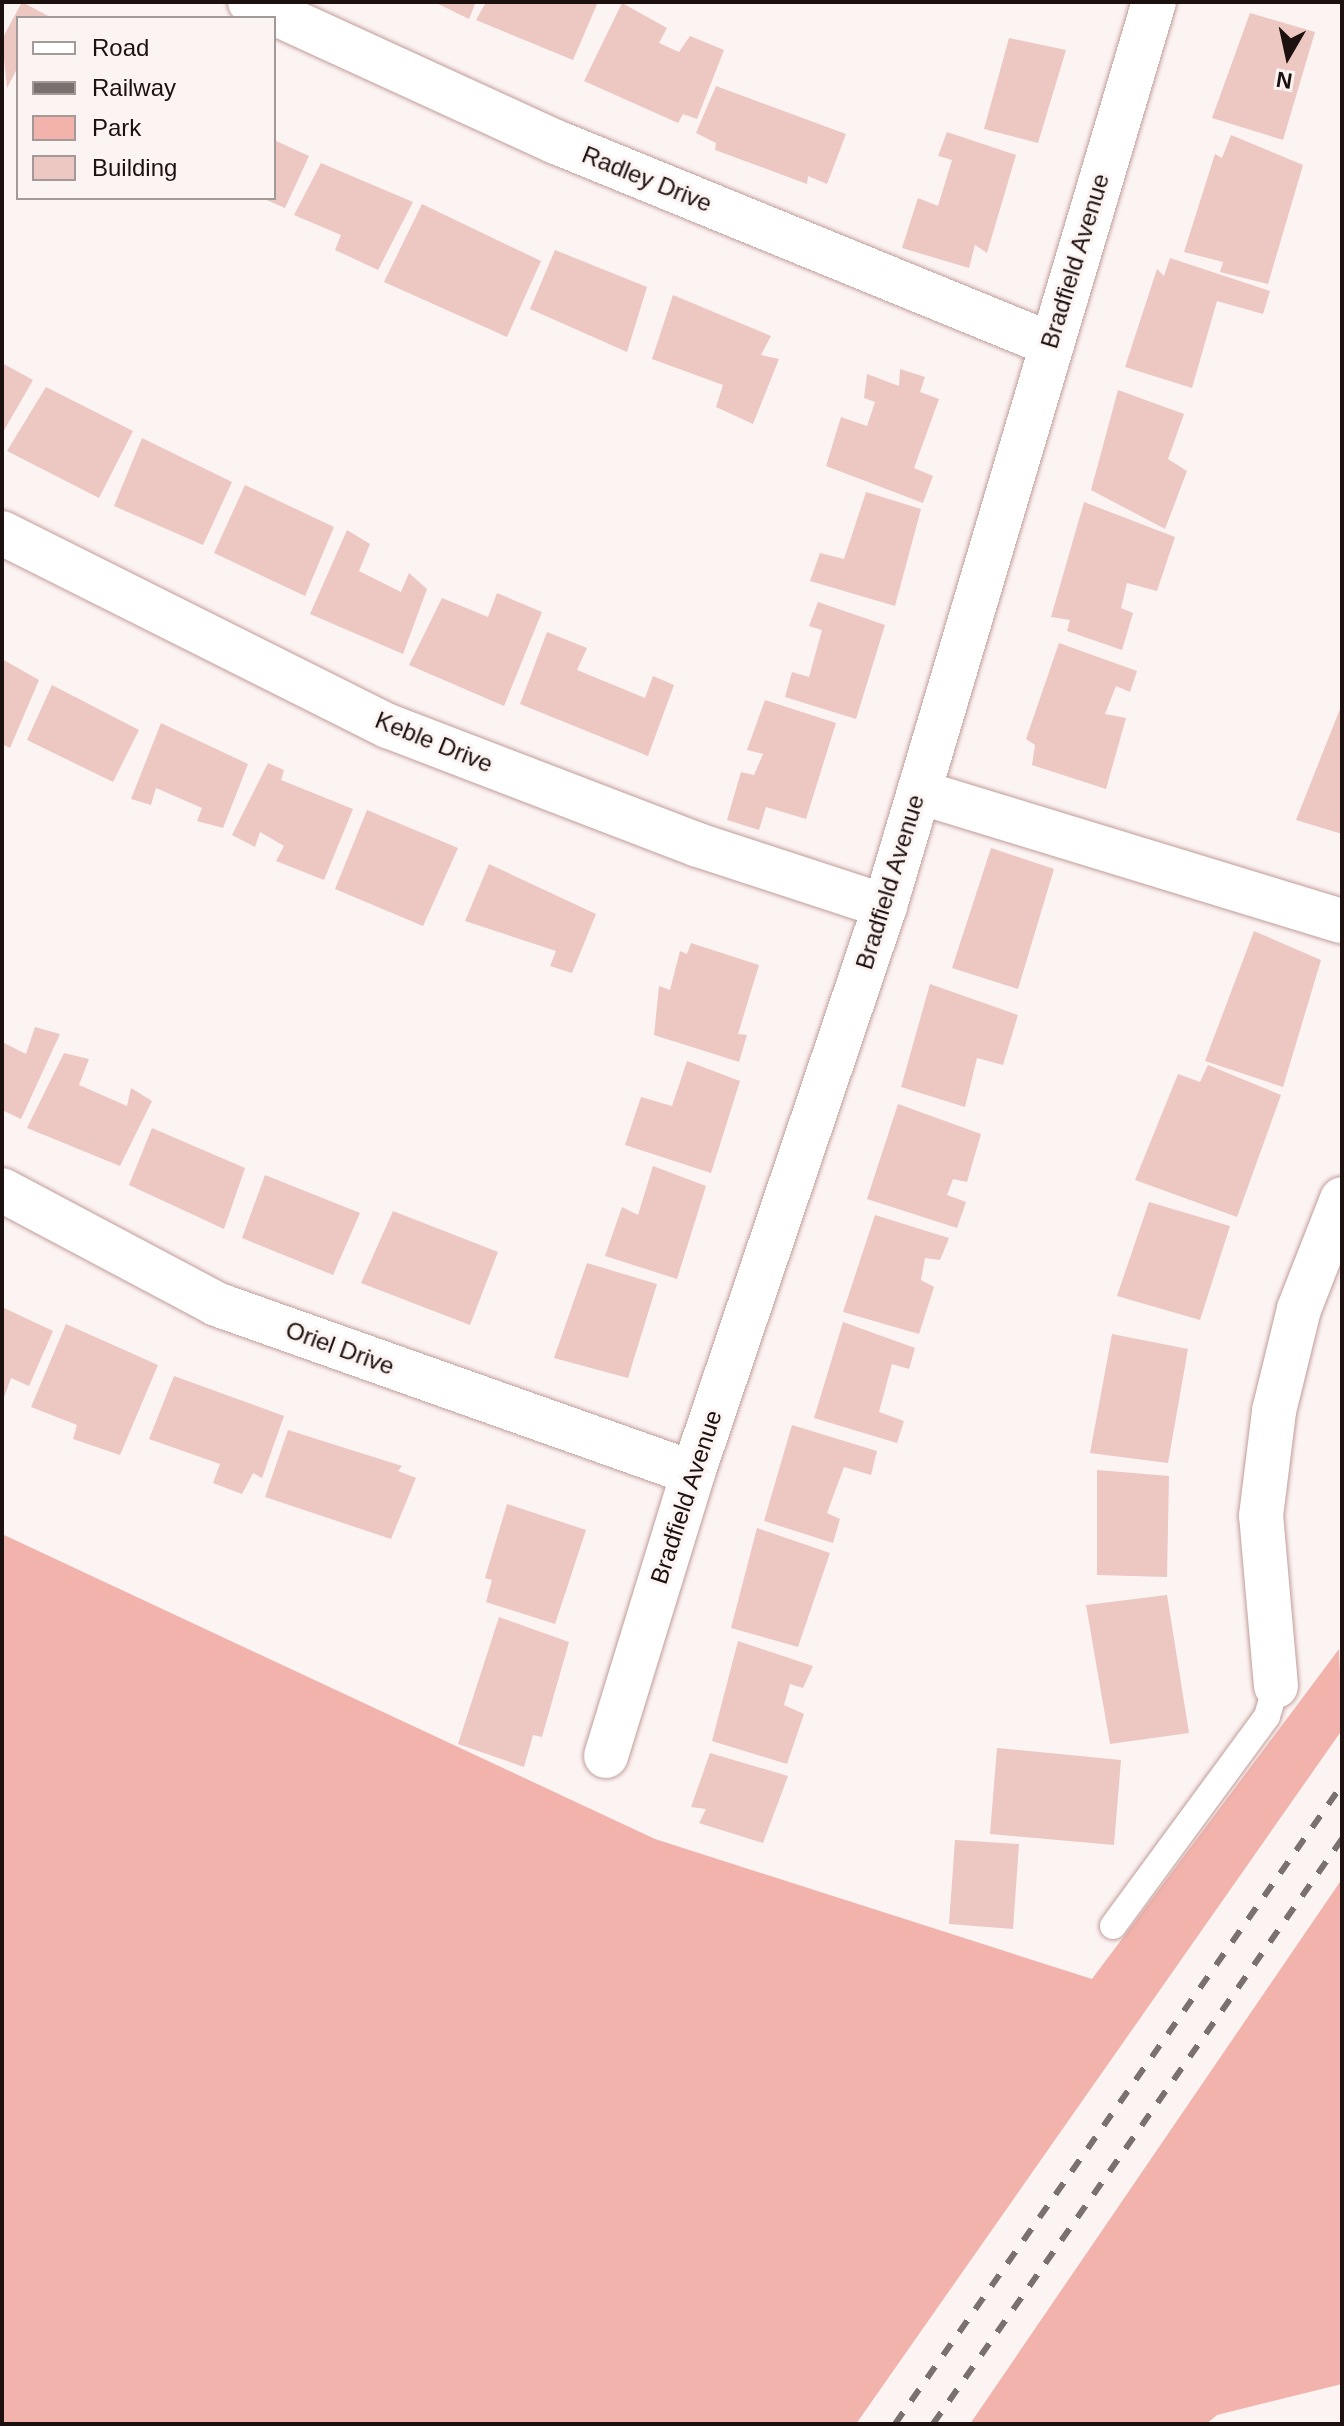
<!DOCTYPE html>
<html>
<head>
<meta charset="utf-8">
<style>
	body { margin:0 }
	#map { position:relative; width:1344px; height:2426px; overflow:hidden; background:#fcf4f3; font-family:Arial,sans-serif }
	div>[style] { position:absolute }
	[style*='--x'] { left:calc(var(--x)*1px); top:calc(var(--y)*1px); width:calc(var(--w)*1px); rotate:calc(var(--a)*1deg) }
	.green>* { inset:0; background:#f1b3ab }
	.building>* { inset:0; background:#edc7c2 }
	.roads { filter:drop-shadow(0 0 2px #c19d99) drop-shadow(0 0 2px #c19d99) }
	.service>* { height:26px; margin:-13px; padding:0 13px; transform-origin:13px; border-radius:13px; background:#fff }
	.minor>* { height:44px; margin:-22px; padding:0 22px; transform-origin:22px; border-radius:22px; background:#fff }
	.rail>* { height:6px; margin-top:-3px; transform-origin:0; background:repeating-linear-gradient(90deg,#7a706e 0 14px,transparent 0 28px) }
	span { translate:-50% -50%; white-space:nowrap; text-align:center; line-height:1.15; -webkit-text-stroke:6px #fcf4f3; paint-order:stroke }
	.street-label { font-size:24px; color:#1d110f }
	.frame { position:absolute; inset:0; border:4px solid #1d110f; pointer-events:none }
	.legend { position:absolute; left:16px; top:16px; width:260px; height:184px; box-sizing:border-box; background:#fcf4f3; border:2px solid #a39998; margin:0; padding:10px 14px; list-style:none; font-size:24px; color:#1d110f }
	.legend li { display:flex; align-items:center; gap:16px; height:40px }
	.legend b { width:40px; border:2px solid #a39998 }
	.north { position:absolute; left:1248px; top:16px; width:80px; height:80px; -webkit-text-stroke:6px #fcf4f3; paint-order:stroke; rotate:189deg; font-size:22px; font-weight:700; line-height:32px; text-align:center; color:#1d110f }
	.north::after { content:''; display:block; margin:auto; width:28px; height:36px; background:#1d110f; clip-path:polygon(50% 0,100% 100%,50% 72%,0 100%) }
</style>
</head>
<body>
<div id="map">
	<div class="green">
		<div style="clip-path:polygon(2px 1534px,655px 1839px,1092px 1979px,1339px 1649px,1342px 1730px,856px 2424px,2px 2424px)"></div>
		<div style="clip-path:polygon(1342px 1879px,1342px 2384px,1217px 2415px,1206px 2424px,970px 2424px)"></div>
	</div>
	<div class="building">
		<div style="clip-path:polygon(22px 2px,52px 18px,18px 18px,18px 67px,7px 88px,2px 39px)"></div>
		<div style="clip-path:polygon(434px 2px,476px 2px,469px 19px)"></div>
		<div style="clip-path:polygon(486px 2px,598px 2px,573px 60px,476px 20px)"></div>
		<div style="clip-path:polygon(622px 3px,667px 28px,659px 43px,679px 52px,690px 36px,724px 50px,697px 119px,683px 114px,678px 123px,584px 81px)"></div>
		<div style="clip-path:polygon(1250px 13px,1315px 32px,1283px 140px,1212px 118px)"></div>
		<div style="clip-path:polygon(1009px 38px,1066px 50px,1038px 143px,984px 129px)"></div>
		<div style="clip-path:polygon(716px 86px,846px 134px,827px 184px,808px 176px,807px 184px,715px 150px,716px 143px,696px 133px)"></div>
		<div style="clip-path:polygon(947px 132px,1016px 155px,987px 253px,975px 245px,969px 268px,902px 248px,918px 198px,938px 206px,952px 160px,938px 156px)"></div>
		<div style="clip-path:polygon(1231px 135px,1303px 165px,1268px 284px,1220px 272px,1223px 262px,1184px 252px,1215px 154px,1222px 158px)"></div>
		<div style="clip-path:polygon(274px 140px,309px 156px,285px 208px,262px 198px,274px 198px)"></div>
		<div style="clip-path:polygon(321px 163px,413px 202px,378px 270px,335px 250px,341px 235px,294px 215px)"></div>
		<div style="clip-path:polygon(422px 204px,541px 261px,507px 337px,384px 282px)"></div>
		<div style="clip-path:polygon(555px 250px,647px 287px,627px 352px,530px 309px)"></div>
		<div style="clip-path:polygon(1170px 258px,1270px 291px,1263px 314px,1217px 301px,1192px 388px,1125px 367px,1157px 269px,1164px 276px)"></div>
		<div style="clip-path:polygon(673px 295px,771px 336px,761px 355px,779px 359px,753px 424px,716px 407px,723px 385px,652px 359px)"></div>
		<div style="clip-path:polygon(2px 363px,33px 380px,2px 434px)"></div>
		<div style="clip-path:polygon(900px 369px,925px 377px,920px 392px,939px 399px,914px 468px,933px 476px,923px 503px,826px 466px,841px 417px,867px 426px,875px 402px,864px 398px,867px 374px,899px 386px)"></div>
		<div style="clip-path:polygon(46px 387px,133px 431px,99px 498px,7px 451px)"></div>
		<div style="clip-path:polygon(1118px 390px,1184px 414px,1168px 459px,1187px 471px,1165px 529px,1091px 490px)"></div>
		<div style="clip-path:polygon(142px 438px,232px 482px,203px 545px,114px 506px)"></div>
		<div style="clip-path:polygon(245px 485px,334px 527px,305px 596px,214px 553px)"></div>
		<div style="clip-path:polygon(866px 492px,921px 509px,895px 606px,810px 581px,820px 553px,844px 559px)"></div>
		<div style="clip-path:polygon(1084px 502px,1175px 537px,1157px 591px,1127px 583px,1121px 608px,1133px 613px,1122px 650px,1067px 631px,1070px 620px,1051px 617px)"></div>
		<div style="clip-path:polygon(347px 530px,370px 544px,359px 571px,401px 592px,409px 573px,427px 589px,403px 654px,310px 614px)"></div>
		<div style="clip-path:polygon(497px 593px,542px 612px,504px 706px,409px 665px,442px 598px,488px 617px)"></div>
		<div style="clip-path:polygon(818px 602px,885px 625px,856px 719px,785px 697px,792px 672px,809px 677px,822px 630px,809px 626px)"></div>
		<div style="clip-path:polygon(547px 632px,587px 648px,577px 670px,645px 698px,653px 676px,674px 685px,648px 756px,520px 704px)"></div>
		<div style="clip-path:polygon(1059px 643px,1137px 671px,1130px 692px,1116px 686px,1105px 714px,1126px 718px,1106px 789px,1032px 765px,1035px 745px,1026px 739px)"></div>
		<div style="clip-path:polygon(2px 659px,39px 680px,10px 748px,2px 744px)"></div>
		<div style="clip-path:polygon(52px 685px,139px 730px,113px 782px,27px 740px)"></div>
		<div style="clip-path:polygon(765px 700px,836px 723px,806px 819px,766px 807px,759px 830px,727px 820px,741px 772px,754px 775px,763px 754px,747px 750px)"></div>
		<div style="clip-path:polygon(1342px 704px,1342px 834px,1296px 820px)"></div>
		<div style="clip-path:polygon(161px 723px,248px 764px,223px 828px,197px 821px,202px 808px,156px 788px,151px 805px,131px 799px)"></div>
		<div style="clip-path:polygon(268px 763px,284px 770px,281px 780px,353px 809px,324px 880px,276px 861px,284px 846px,260px 832px,255px 847px,232px 835px)"></div>
		<div style="clip-path:polygon(367px 810px,458px 848px,423px 926px,335px 889px)"></div>
		<div style="clip-path:polygon(991px 848px,1054px 869px,1018px 989px,952px 968px)"></div>
		<div style="clip-path:polygon(489px 864px,596px 914px,572px 973px,550px 966px,556px 951px,465px 921px)"></div>
		<div style="clip-path:polygon(1254px 931px,1321px 960px,1283px 1087px,1205px 1061px)"></div>
		<div style="clip-path:polygon(691px 943px,759px 965px,738px 1034px,747px 1035px,739px 1062px,654px 1035px,659px 986px,670px 990px,680px 951px,687px 954px)"></div>
		<div style="clip-path:polygon(930px 984px,1018px 1015px,1003px 1065px,977px 1058px,965px 1107px,901px 1087px)"></div>
		<div style="clip-path:polygon(35px 1027px,60px 1034px,21px 1119px,2px 1110px,2px 1042px,26px 1054px)"></div>
		<div style="clip-path:polygon(64px 1053px,89px 1059px,79px 1085px,127px 1106px,131px 1088px,152px 1101px,120px 1166px,27px 1128px)"></div>
		<div style="clip-path:polygon(687px 1061px,740px 1081px,711px 1173px,625px 1145px,641px 1097px,672px 1106px)"></div>
		<div style="clip-path:polygon(1208px 1065px,1281px 1095px,1237px 1217px,1135px 1180px,1178px 1074px,1200px 1082px)"></div>
		<div style="clip-path:polygon(898px 1104px,981px 1134px,967px 1182px,953px 1179px,947px 1195px,966px 1202px,957px 1228px,867px 1199px)"></div>
		<div style="clip-path:polygon(152px 1128px,245px 1168px,224px 1229px,129px 1185px)"></div>
		<div style="clip-path:polygon(653px 1166px,706px 1186px,677px 1279px,605px 1256px,622px 1207px,638px 1215px)"></div>
		<div style="clip-path:polygon(265px 1175px,360px 1213px,333px 1275px,242px 1238px)"></div>
		<div style="clip-path:polygon(1149px 1202px,1230px 1226px,1200px 1320px,1117px 1296px)"></div>
		<div style="clip-path:polygon(393px 1211px,498px 1252px,470px 1325px,361px 1283px)"></div>
		<div style="clip-path:polygon(875px 1215px,949px 1238px,940px 1260px,925px 1258px,921px 1280px,934px 1287px,919px 1334px,843px 1312px)"></div>
		<div style="clip-path:polygon(587px 1263px,657px 1284px,628px 1378px,554px 1358px)"></div>
		<div style="clip-path:polygon(2px 1307px,53px 1331px,29px 1386px,11px 1378px,2px 1403px)"></div>
		<div style="clip-path:polygon(843px 1322px,915px 1348px,909px 1369px,892px 1364px,879px 1412px,904px 1421px,897px 1443px,814px 1418px)"></div>
		<div style="clip-path:polygon(66px 1324px,158px 1365px,120px 1455px,73px 1439px,77px 1425px,31px 1407px)"></div>
		<div style="clip-path:polygon(1112px 1334px,1188px 1349px,1168px 1463px,1090px 1453px)"></div>
		<div style="clip-path:polygon(174px 1376px,284px 1416px,262px 1478px,253px 1473px,242px 1494px,213px 1483px,220px 1464px,149px 1439px)"></div>
		<div style="clip-path:polygon(792px 1425px,877px 1451px,871px 1475px,844px 1467px,827px 1513px,840px 1519px,833px 1543px,764px 1521px)"></div>
		<div style="clip-path:polygon(288px 1430px,402px 1466px,398px 1471px,416px 1478px,391px 1539px,265px 1497px)"></div>
		<div style="clip-path:polygon(1097px 1470px,1169px 1476px,1167px 1577px,1097px 1575px)"></div>
		<div style="clip-path:polygon(507px 1504px,586px 1530px,555px 1624px,486px 1602px,492px 1580px,485px 1578px)"></div>
		<div style="clip-path:polygon(757px 1528px,830px 1553px,798px 1647px,731px 1628px)"></div>
		<div style="clip-path:polygon(1167px 1595px,1189px 1733px,1110px 1744px,1086px 1605px)"></div>
		<div style="clip-path:polygon(499px 1617px,569px 1642px,542px 1737px,533px 1735px,524px 1767px,458px 1744px)"></div>
		<div style="clip-path:polygon(738px 1641px,813px 1666px,803px 1688px,790px 1684px,784px 1705px,804px 1714px,787px 1764px,712px 1741px)"></div>
		<div style="clip-path:polygon(997px 1748px,1121px 1760px,1114px 1845px,990px 1834px)"></div>
		<div style="clip-path:polygon(710px 1753px,788px 1776px,763px 1843px,699px 1823px,706px 1809px,691px 1807px)"></div>
		<div style="clip-path:polygon(955px 1840px,1019px 1844px,1013px 1929px,949px 1924px)"></div>
	</div>
	<div class="roads">
		<div class="service">
			<div style="--x:1113;--y:1926;--w:260;--a:-53.7"></div>
			<div style="--x:1267;--y:1716;--w:31;--a:-73"></div>
		</div>
		<div class="minor">
			<div style="--x:250;--y:2;--w:337;--a:24.6"></div>
			<div style="--x:556;--y:142;--w:534;--a:22.24"></div>
			<div style="--x:2;--y:533;--w:432;--a:26.6"></div>
			<div style="--x:388;--y:726;--w:332;--a:21"></div>
			<div style="--x:698;--y:845;--w:197;--a:18.1"></div>
			<div style="--x:919;--y:792;--w:442;--a:17"></div>
			<div style="--x:2;--y:1190;--w:242;--a:28"></div>
			<div style="--x:216;--y:1304;--w:506;--a:19.51"></div>
			<div style="--x:1276;--y:1686;--w:171;--a:-95"></div>
			<div style="--x:1261;--y:1516;--w:106;--a:-82.9"></div>
			<div style="--x:1274;--y:1411;--w:105;--a:-76.2"></div>
			<div style="--x:1299;--y:1309;--w:118;--a:-68.6"></div>
			<div style="--x:606;--y:1756;--w:296;--a:-72.9"></div>
			<div style="--x:693;--y:1473;--w:599;--a:-71.29"></div>
			<div style="--x:885;--y:906;--w:943;--a:-73.43"></div>
		</div>
	</div>
	<div class="rail">
		<div style="--x:895;--y:2424;--w:780;--a:-55.03"></div>
		<div style="--x:933;--y:2424;--w:714;--a:-55.04"></div>
	</div>
	<div class="street-label">
		<span style="left:647px;top:179px;rotate:22deg">Radley Drive</span>
		<span style="left:1075px;top:261px;rotate:-73deg">Bradfield Avenue</span>
		<span style="left:434px;top:742px;rotate:22deg">Keble Drive</span>
		<span style="left:890px;top:882px;rotate:-73deg">Bradfield Avenue</span>
		<span style="left:340px;top:1348px;rotate:20deg">Oriel Drive</span>
		<span style="left:686px;top:1497px;rotate:-72deg">Bradfield Avenue</span>
	</div>
	<div class="frame"></div>
	<ul class="legend">
	<li><b style="height:10px;background:#fff"></b>Road</li>
	<li><b style="height:10px;background:#7a706e"></b>Railway</li>
	<li><b style="height:22px;background:#f1b3ab"></b>Park</li>
	<li><b style="height:22px;background:#edc7c2"></b>Building</li>
	</ul>
	<div class="north">N</div>
</div>
</body>
</html>
